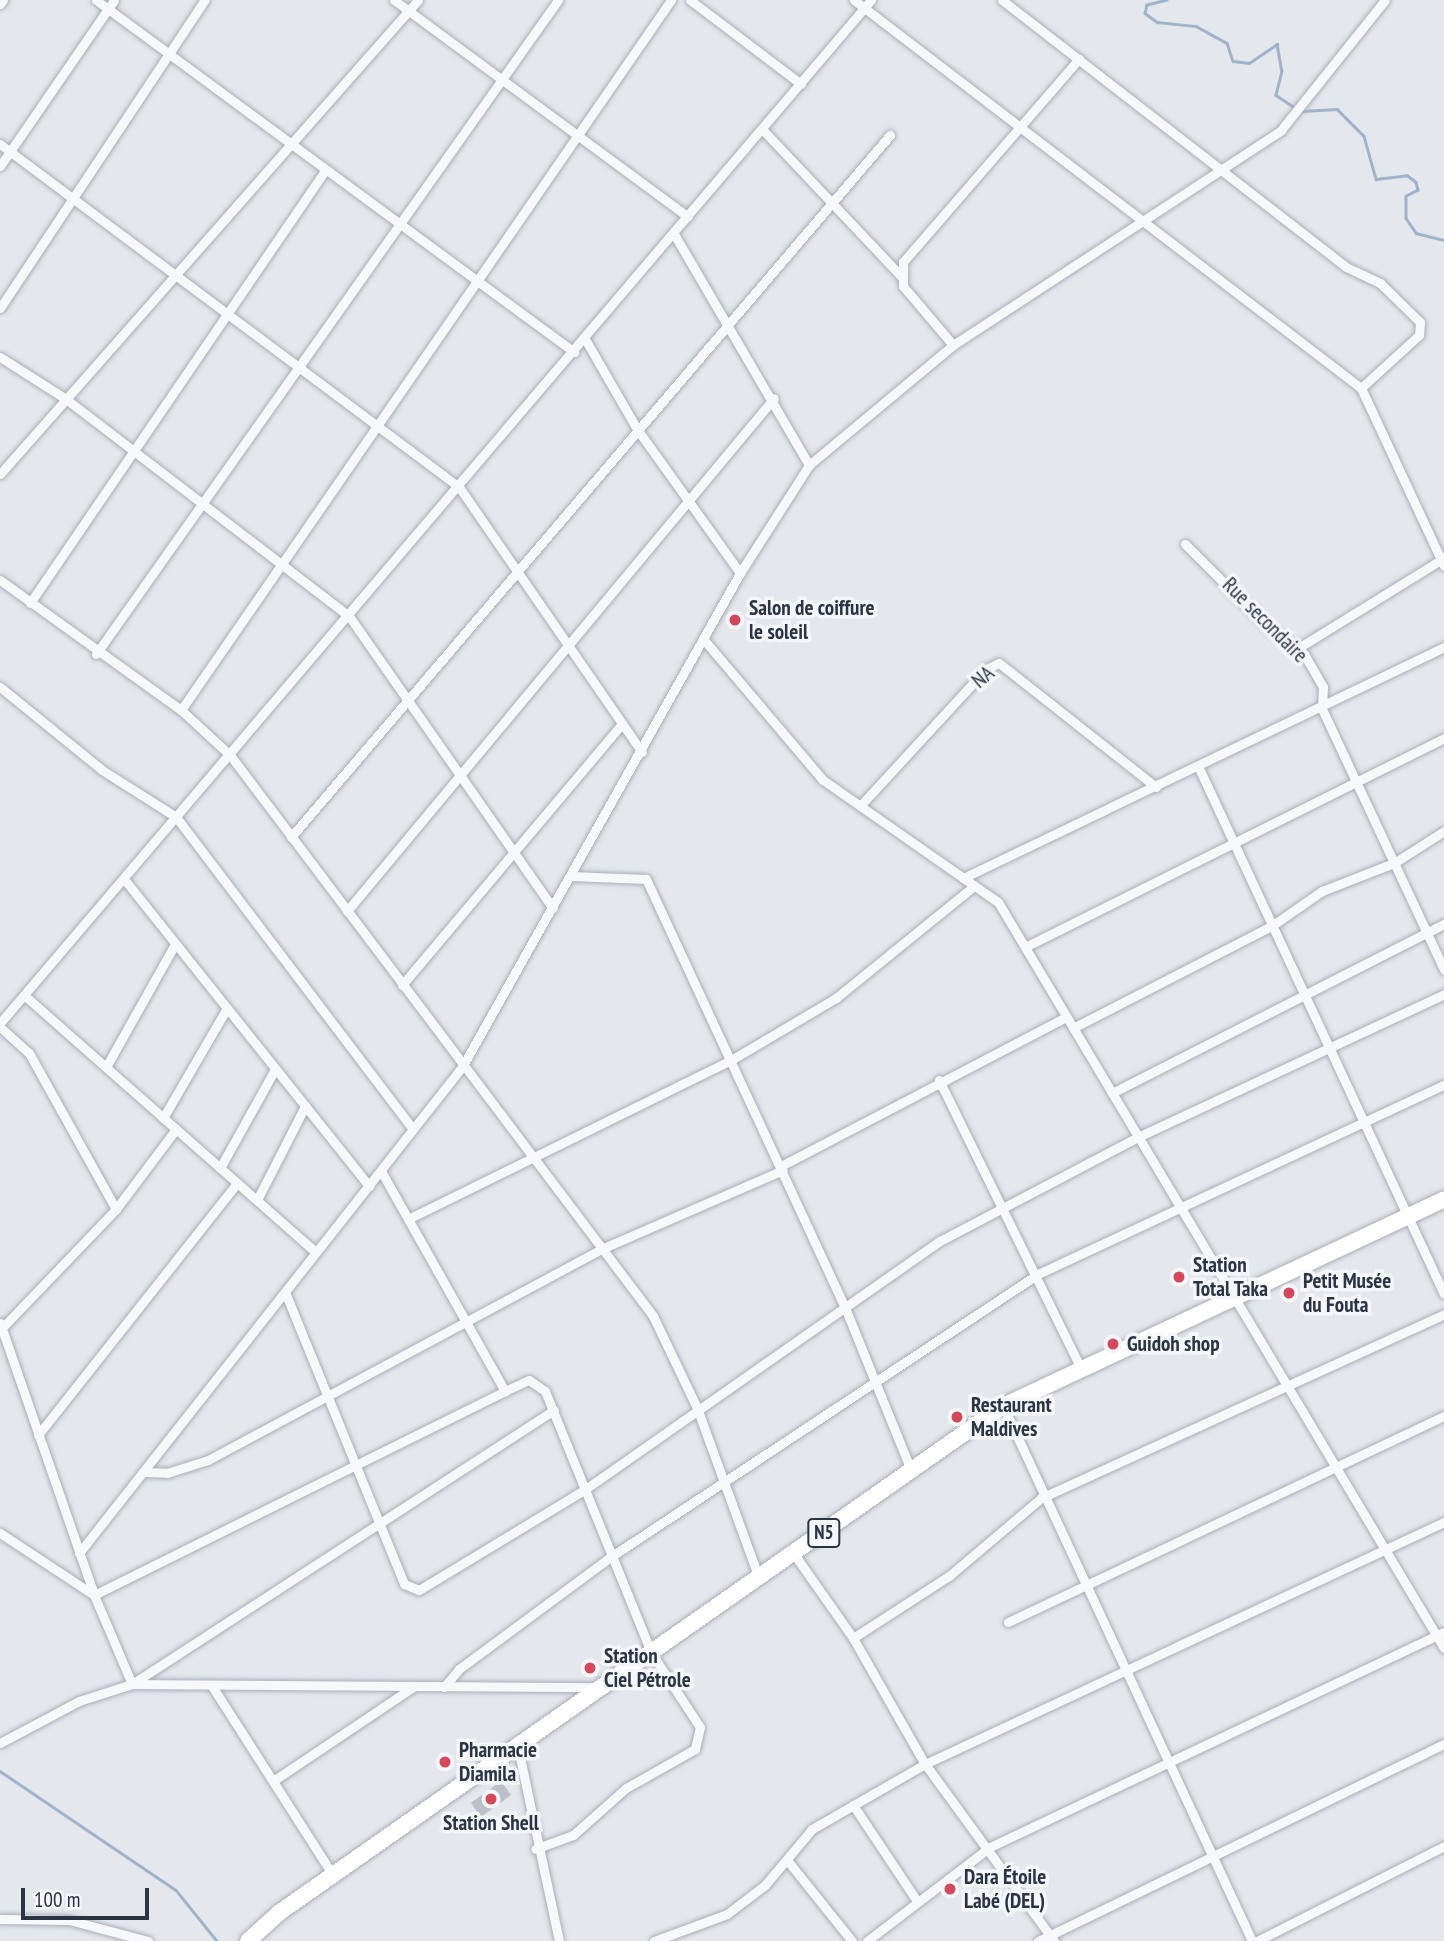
<!DOCTYPE html>
<html>
<head>
<meta charset="utf-8">
<style>
	body { margin:0 }
	#map { position:relative; width:1444px; height:1941px; overflow:hidden; background:#e4e7ec; font-family:"PT Sans Narrow",sans-serif }
	div>[style] { position:absolute }
	[style*='--x'] { left:calc(var(--x)*1px); top:calc(var(--y)*1px); width:calc(var(--w)*1px); rotate:calc(var(--a)*1deg) }
	.stream>* { height:2.5px; margin:-1.25px; padding:0 1.25px; transform-origin:1.25px; border-radius:1.25px; background:#9fb4cc }
	.building>* { inset:0; background:#bbc0ca }
	.roads { filter:drop-shadow(0 0 2px #a9aeb7) drop-shadow(0 0 2px #a9aeb7) }
	.street>* { height:9px; margin:-4.5px; padding:0 4.5px; transform-origin:4.5px; border-radius:4.5px; background:#f7f8fa }
	.highway>* { height:16px; margin:-8px; padding:0 8px; transform-origin:8px; border-radius:8px; background:#fff }
	.dots>* { width:19px; height:19px; translate:-50% -50%; box-sizing:border-box; border:4px solid #f4f6f9; border-radius:50% }
	span { translate:-50% -50%; white-space:nowrap; text-align:center; line-height:1.15; -webkit-text-stroke:7px #f4f6f9; paint-order:stroke }
	.shield-label span { padding:2px 5px; background:#f4f6f9; border:2px solid; border-radius:5px; -webkit-text-stroke-width:0 }
	.shield-label { font-size:19px; color:#2b3445; font-weight:700 }
	.poi-label { font-size:21px; color:#2b3445; font-weight:700 }
	.left { translate:0 -50%; text-align:left }
	.street-label { font-size:21px; color:#2b3445 }
	.scale { position:absolute; left:21px; top:1888px; width:128px; height:32px; box-sizing:border-box; border:4px solid #2b3445; border-top:0; padding-left:9px; font-size:21px; line-height:24px; white-space:nowrap; color:#2b3445; -webkit-text-stroke:5px #f4f6f9; paint-order:stroke }
</style>
</head>
<body>
<div id="map">
	<div class="stream">
		<div style="--x:1167;--y:0;--w:21;--a:166"></div>
		<div style="--x:1147;--y:5;--w:8;--a:104"></div>
		<div style="--x:1145;--y:13;--w:15;--a:37"></div>
		<div style="--x:1157;--y:22;--w:39;--a:6"></div>
		<div style="--x:1196;--y:26;--w:35;--a:29"></div>
		<div style="--x:1227;--y:43;--w:19;--a:72"></div>
		<div style="--x:1233;--y:61;--w:16;--a:7"></div>
		<div style="--x:1249;--y:63;--w:34;--a:-34"></div>
		<div style="--x:1277;--y:44;--w:27;--a:80"></div>
		<div style="--x:1282;--y:71;--w:25;--a:104"></div>
		<div style="--x:1276;--y:95;--w:23;--a:34"></div>
		<div style="--x:1301;--y:111;--w:36;--a:-3"></div>
		<div style="--x:1337;--y:109;--w:38;--a:45"></div>
		<div style="--x:1364;--y:136;--w:45;--a:74.4"></div>
		<div style="--x:1376;--y:179;--w:31;--a:-7"></div>
		<div style="--x:1407;--y:175;--w:11;--a:38"></div>
		<div style="--x:1416;--y:182;--w:8;--a:76"></div>
		<div style="--x:1418;--y:190;--w:13;--a:153"></div>
		<div style="--x:1406;--y:196;--w:22;--a:90"></div>
		<div style="--x:1406;--y:218;--w:18;--a:56"></div>
		<div style="--x:1416;--y:233;--w:29;--a:14"></div>
		<div style="--x:0;--y:1771;--w:212;--a:34.1"></div>
		<div style="--x:176;--y:1890;--w:65;--a:51.2"></div>
	</div>
	<div class="building">
		<div style="clip-path:polygon(501px 1781px,511px 1795px,481px 1817px,471px 1803px)"></div>
	</div>
	<div class="roads">
		<div class="street">
			<div style="--x:96;--y:0;--w:594;--a:36.37"></div>
			<div style="--x:394;--y:0;--w:365;--a:36.4"></div>
			<div style="--x:690;--y:0;--w:139;--a:37.1"></div>
			<div style="--x:854;--y:0;--w:638;--a:37.43"></div>
			<div style="--x:1361;--y:388;--w:196;--a:65"></div>
			<div style="--x:1002;--y:0;--w:435;--a:37.8"></div>
			<div style="--x:1346;--y:267;--w:38;--a:25"></div>
			<div style="--x:1380;--y:283;--w:56;--a:44.3"></div>
			<div style="--x:1420;--y:322;--w:13;--a:94"></div>
			<div style="--x:1419;--y:335;--w:79;--a:137.6"></div>
			<div style="--x:0;--y:4;--w:5;--a:-53"></div>
			<div style="--x:762;--y:129;--w:202;--a:46.6"></div>
			<div style="--x:0;--y:144;--w:573;--a:36.77"></div>
			<div style="--x:459;--y:487;--w:322;--a:55.4"></div>
			<div style="--x:0;--y:166;--w:201;--a:-55.5"></div>
			<div style="--x:674;--y:234;--w:268;--a:59.7"></div>
			<div style="--x:0;--y:308;--w:370;--a:-56.4"></div>
			<div style="--x:585;--y:339;--w:104;--a:60"></div>
			<div style="--x:637;--y:429;--w:177;--a:54.4"></div>
			<div style="--x:953;--y:345;--w:77;--a:-130.3"></div>
			<div style="--x:903;--y:286;--w:24;--a:-90"></div>
			<div style="--x:903;--y:262;--w:269;--a:-49.1"></div>
			<div style="--x:0;--y:357;--w:78;--a:32.5"></div>
			<div style="--x:66;--y:399;--w:357;--a:37.5"></div>
			<div style="--x:349;--y:616;--w:356;--a:55.1"></div>
			<div style="--x:0;--y:474;--w:632;--a:-48.59"></div>
			<div style="--x:1185;--y:544;--w:119;--a:45"></div>
			<div style="--x:1269;--y:628;--w:44;--a:36.6"></div>
			<div style="--x:1304;--y:654;--w:38;--a:60"></div>
			<div style="--x:1323;--y:687;--w:22;--a:93"></div>
			<div style="--x:1322;--y:709;--w:288;--a:64.9"></div>
			<div style="--x:0;--y:580;--w:223;--a:35.7"></div>
			<div style="--x:181;--y:710;--w:67;--a:42.6"></div>
			<div style="--x:230;--y:755;--w:703;--a:52.98"></div>
			<div style="--x:653;--y:1316;--w:102;--a:64.4"></div>
			<div style="--x:697;--y:1408;--w:181;--a:70"></div>
			<div style="--x:30;--y:603;--w:525;--a:-55.7"></div>
			<div style="--x:705;--y:641;--w:182;--a:49.7"></div>
			<div style="--x:823;--y:780;--w:213;--a:34.9"></div>
			<div style="--x:998;--y:902;--w:869;--a:59.13"></div>
			<div style="--x:1295;--y:650;--w:175;--a:-31.7"></div>
			<div style="--x:96;--y:654;--w:801;--a:-54.76"></div>
			<div style="--x:0;--y:687;--w:132;--a:39.1"></div>
			<div style="--x:102;--y:770;--w:88;--a:32.4"></div>
			<div style="--x:176;--y:817;--w:392;--a:52.8"></div>
			<div style="--x:181;--y:710;--w:863;--a:-55.39"></div>
			<div style="--x:1198;--y:766;--w:582;--a:65.02"></div>
			<div style="--x:860;--y:806;--w:186;--a:-47.4"></div>
			<div style="--x:986;--y:669;--w:14;--a:-25"></div>
			<div style="--x:999;--y:663;--w:200;--a:38.3"></div>
			<div style="--x:291;--y:837;--w:923;--a:-49.53"></div>
			<div style="--x:571;--y:876;--w:75;--a:2.3"></div>
			<div style="--x:646;--y:879;--w:475;--a:65.1"></div>
			<div style="--x:846;--y:1310;--w:173;--a:67.9"></div>
			<div style="--x:963;--y:878;--w:534;--a:-25.65"></div>
			<div style="--x:124;--y:879;--w:393;--a:51.4"></div>
			<div style="--x:347;--y:911;--w:667;--a:-50.23"></div>
			<div style="--x:1025;--y:947;--w:468;--a:-26.5"></div>
			<div style="--x:402;--y:985;--w:341;--a:-49.9"></div>
			<div style="--x:24;--y:995;--w:389;--a:41.4"></div>
			<div style="--x:0;--y:1023;--w:1344;--a:-49.59"></div>
			<div style="--x:0;--y:1027;--w:39;--a:42"></div>
			<div style="--x:29;--y:1053;--w:179;--a:60.9"></div>
			<div style="--x:1073;--y:1028;--w:225;--a:-27.2"></div>
			<div style="--x:1273;--y:925;--w:60;--a:-34.8"></div>
			<div style="--x:1322;--y:891;--w:77;--a:-21.3"></div>
			<div style="--x:1394;--y:863;--w:59;--a:-32.6"></div>
			<div style="--x:106;--y:1067;--w:141;--a:-60.7"></div>
			<div style="--x:939;--y:1080;--w:320;--a:63.8"></div>
			<div style="--x:1112;--y:1093;--w:373;--a:-27"></div>
			<div style="--x:163;--y:1118;--w:127;--a:-59.8"></div>
			<div style="--x:781;--y:1166;--w:322;--a:-27.6"></div>
			<div style="--x:220;--y:1168;--w:113;--a:-60.9"></div>
			<div style="--x:381;--y:1171;--w:253;--a:60.6"></div>
			<div style="--x:505;--y:1391;--w:26;--a:-25"></div>
			<div style="--x:529;--y:1380;--w:19;--a:35"></div>
			<div style="--x:545;--y:1391;--w:284;--a:67.9"></div>
			<div style="--x:652;--y:1654;--w:87;--a:56.7"></div>
			<div style="--x:700;--y:1727;--w:23;--a:103"></div>
			<div style="--x:695;--y:1749;--w:79;--a:150.5"></div>
			<div style="--x:626;--y:1788;--w:71;--a:138.4"></div>
			<div style="--x:573;--y:1835;--w:40;--a:159.8"></div>
			<div style="--x:257;--y:1200;--w:106;--a:-62.9"></div>
			<div style="--x:408;--y:1219;--w:360;--a:-26.2"></div>
			<div style="--x:731;--y:1060;--w:122;--a:-30.6"></div>
			<div style="--x:836;--y:998;--w:178;--a:-39.1"></div>
			<div style="--x:285;--y:1292;--w:315;--a:67.8"></div>
			<div style="--x:404;--y:1584;--w:16;--a:22"></div>
			<div style="--x:419;--y:1590;--w:193;--a:-31.2"></div>
			<div style="--x:584;--y:1490;--w:434;--a:-35"></div>
			<div style="--x:940;--y:1241;--w:226;--a:-27.7"></div>
			<div style="--x:1140;--y:1136;--w:336;--a:-25"></div>
			<div style="--x:0;--y:1323;--w:288;--a:70.9"></div>
			<div style="--x:94;--y:1595;--w:97;--a:66.9"></div>
			<div style="--x:132;--y:1684;--w:503;--a:-33"></div>
			<div style="--x:2;--y:1328;--w:165;--a:-46.2"></div>
			<div style="--x:116;--y:1209;--w:100;--a:-53.1"></div>
			<div style="--x:1003;--y:1406;--w:590;--a:65.04"></div>
			<div style="--x:38;--y:1435;--w:321;--a:-51.7"></div>
			<div style="--x:143;--y:1472;--w:24;--a:2"></div>
			<div style="--x:167;--y:1473;--w:43;--a:-17.6"></div>
			<div style="--x:208;--y:1460;--w:446;--a:-28.2"></div>
			<div style="--x:601;--y:1249;--w:198;--a:-23.5"></div>
			<div style="--x:0;--y:1533;--w:113;--a:33.4"></div>
			<div style="--x:94;--y:1595;--w:459;--a:-26.4"></div>
			<div style="--x:79;--y:1553;--w:619;--a:-51.76"></div>
			<div style="--x:462;--y:1067;--w:567;--a:-60.63"></div>
			<div style="--x:740;--y:573;--w:128;--a:-57.4"></div>
			<div style="--x:809;--y:465;--w:187;--a:-39.8"></div>
			<div style="--x:953;--y:345;--w:392;--a:-33.2"></div>
			<div style="--x:1281;--y:130;--w:166;--a:-51.3"></div>
			<div style="--x:794;--y:1554;--w:103;--a:54.9"></div>
			<div style="--x:853;--y:1638;--w:145;--a:60.3"></div>
			<div style="--x:925;--y:1764;--w:219;--a:53.9"></div>
			<div style="--x:1008;--y:1622;--w:482;--a:-25.3"></div>
			<div style="--x:853;--y:1638;--w:114;--a:-32.9"></div>
			<div style="--x:949;--y:1576;--w:121;--a:-40.3"></div>
			<div style="--x:1041;--y:1498;--w:443;--a:-24.5"></div>
			<div style="--x:212;--y:1686;--w:224;--a:57.4"></div>
			<div style="--x:444;--y:1687;--w:23;--a:-50"></div>
			<div style="--x:459;--y:1669;--w:187;--a:-36.5"></div>
			<div style="--x:609;--y:1558;--w:514;--a:-33.5"></div>
			<div style="--x:1038;--y:1274;--w:448;--a:-25"></div>
			<div style="--x:0;--y:1743;--w:89;--a:-28"></div>
			<div style="--x:79;--y:1701;--w:56;--a:-17.8"></div>
			<div style="--x:132;--y:1684;--w:467;--a:0.4"></div>
			<div style="--x:518;--y:1748;--w:197;--a:78"></div>
			<div style="--x:273;--y:1781;--w:169;--a:-33.9"></div>
			<div style="--x:853;--y:1805;--w:115;--a:56.3"></div>
			<div style="--x:787;--y:1860;--w:104;--a:51.3"></div>
			<div style="--x:0;--y:1919;--w:69;--a:0.8"></div>
			<div style="--x:69;--y:1920;--w:82;--a:14.9"></div>
			<div style="--x:654;--y:1941;--w:78;--a:-20.3"></div>
			<div style="--x:727;--y:1914;--w:48;--a:-37.3"></div>
			<div style="--x:765;--y:1885;--w:73;--a:-50"></div>
			<div style="--x:812;--y:1829;--w:130;--a:-29.9"></div>
			<div style="--x:925;--y:1764;--w:573;--a:-25"></div>
			<div style="--x:867;--y:1941;--w:155;--a:-37.4"></div>
			<div style="--x:990;--y:1847;--w:502;--a:-25.34"></div>
			<div style="--x:1038;--y:1941;--w:451;--a:-25.9"></div>
			<div style="--x:1257;--y:1941;--w:210;--a:-26.9"></div>
		</div>
		<div class="highway">
			<div style="--x:248;--y:1941;--w:43;--a:-42.2"></div>
			<div style="--x:280;--y:1912;--w:882;--a:-34.99"></div>
			<div style="--x:1003;--y:1406;--w:487;--a:-25.1"></div>
		</div>
	</div>
	<div class="dots">
		<div style="left:735px;top:620px;background:#d1495b"></div>
		<div style="left:1179px;top:1277px;background:#d1495b"></div>
		<div style="left:1289px;top:1293px;background:#d1495b"></div>
		<div style="left:1113px;top:1344px;background:#d1495b"></div>
		<div style="left:957px;top:1417px;background:#d1495b"></div>
		<div style="left:590px;top:1668px;background:#d1495b"></div>
		<div style="left:445px;top:1762px;background:#d1495b"></div>
		<div style="left:491px;top:1799px;background:#d1495b"></div>
		<div style="left:950px;top:1889px;background:#d1495b"></div>
	</div>
	<div class="shield-label">
		<span style="left:824px;top:1533px">N5</span>
	</div>
	<div class="poi-label">
		<span class="left" style="left:749px;top:620px">Salon de coiffure<br>le soleil</span>
		<span class="left" style="left:1193px;top:1277px">Station<br>Total Taka</span>
		<span class="left" style="left:1303px;top:1293px">Petit Musée<br>du Fouta</span>
		<span class="left" style="left:1127px;top:1344px">Guidoh shop</span>
		<span class="left" style="left:971px;top:1417px">Restaurant<br>Maldives</span>
		<span class="left" style="left:604px;top:1668px">Station<br>Ciel Pétrole</span>
		<span class="left" style="left:459px;top:1762px">Pharmacie<br>Diamila</span>
		<span style="left:491px;top:1823px">Station Shell</span>
		<span class="left" style="left:964px;top:1889px">Dara Étoile<br>Labé (DEL)</span>
	</div>
	<div class="street-label">
		<span style="left:1265px;top:620px;rotate:45deg">Rue secondaire</span>
		<span style="left:983px;top:677px;rotate:-40deg">NA</span>
	</div>
	<div class="scale">100 m</div>
</div>
</body>
</html>
